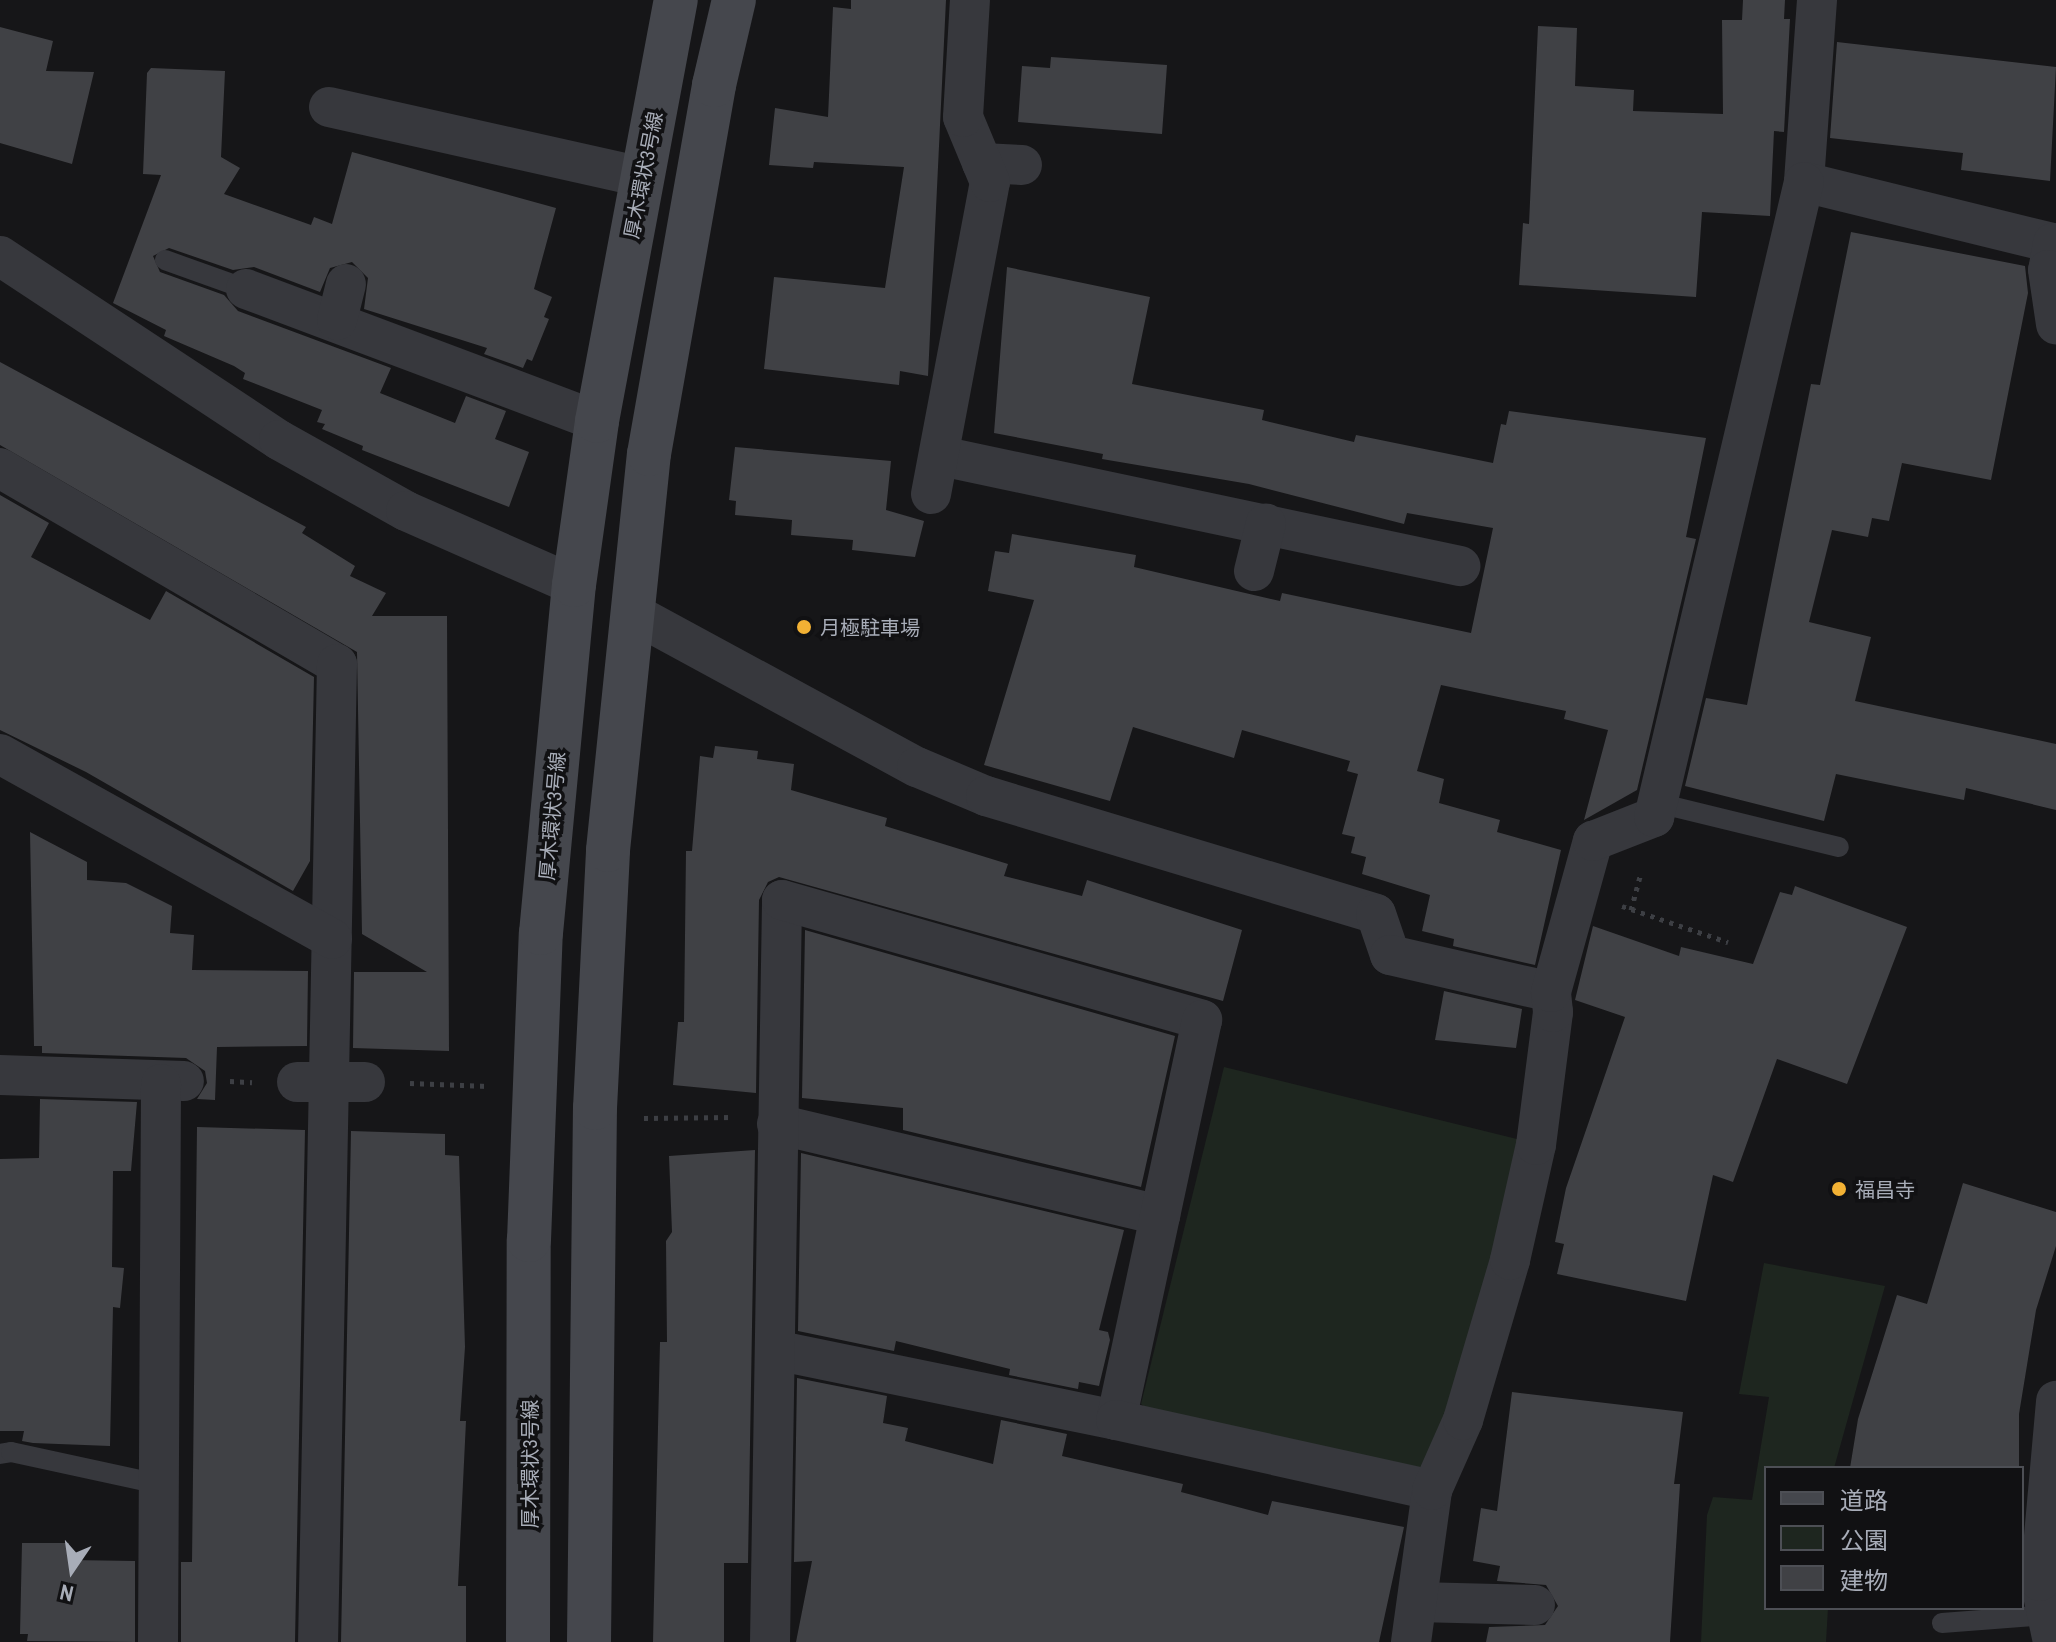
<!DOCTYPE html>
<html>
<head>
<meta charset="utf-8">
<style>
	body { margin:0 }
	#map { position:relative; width:2056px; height:1642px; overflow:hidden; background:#161618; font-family:"Archivo Narrow","Noto Sans JP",sans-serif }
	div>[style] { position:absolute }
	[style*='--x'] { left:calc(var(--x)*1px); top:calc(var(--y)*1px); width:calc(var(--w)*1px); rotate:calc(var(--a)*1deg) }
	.green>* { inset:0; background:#1e261f }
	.building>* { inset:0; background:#404145 }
	.path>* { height:5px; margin-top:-2.5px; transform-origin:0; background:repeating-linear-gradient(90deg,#3d3f44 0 4px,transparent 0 10px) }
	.lane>* { height:20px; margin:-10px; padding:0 10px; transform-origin:10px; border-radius:10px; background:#37383d }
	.street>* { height:40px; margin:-20px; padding:0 20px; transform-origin:20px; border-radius:20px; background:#37383d }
	.secondary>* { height:44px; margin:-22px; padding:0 22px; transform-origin:22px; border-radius:22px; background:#45474d }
	.dots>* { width:22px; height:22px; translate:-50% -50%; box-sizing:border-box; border:4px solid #111113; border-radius:50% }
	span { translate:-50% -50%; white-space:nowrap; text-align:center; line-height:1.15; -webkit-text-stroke:7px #111113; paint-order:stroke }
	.street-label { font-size:20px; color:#a8adb8 }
	.poi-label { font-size:20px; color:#a8adb8 }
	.left { translate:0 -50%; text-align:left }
	.legend { position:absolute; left:1764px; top:1466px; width:260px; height:144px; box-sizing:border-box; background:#111113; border:2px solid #4d4f55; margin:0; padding:10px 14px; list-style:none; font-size:24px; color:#a8adb8 }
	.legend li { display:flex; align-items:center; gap:16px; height:40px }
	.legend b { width:40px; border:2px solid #4d4f55 }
	.north { position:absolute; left:32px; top:1530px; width:80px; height:80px; -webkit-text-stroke:6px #111113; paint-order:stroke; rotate:193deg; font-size:22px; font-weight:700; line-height:32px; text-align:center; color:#a8adb8 }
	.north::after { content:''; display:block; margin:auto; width:28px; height:36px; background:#a8adb8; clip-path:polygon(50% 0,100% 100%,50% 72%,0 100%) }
</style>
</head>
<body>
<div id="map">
	<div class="green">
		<div style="clip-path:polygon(1224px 1067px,1521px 1140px,1451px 1428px,1428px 1472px,1156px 1416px,1141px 1404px)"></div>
		<div style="clip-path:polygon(1764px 1263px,1885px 1286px,1834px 1468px,1766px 1468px,1766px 1608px,1828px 1608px,1826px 1642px,1701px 1642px,1707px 1515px,1713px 1497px,1752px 1500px,1769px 1397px,1739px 1394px)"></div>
	</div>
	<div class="building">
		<div style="clip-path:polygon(851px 0,946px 0,928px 376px,900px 371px,899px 385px,764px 369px,774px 277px,885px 288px,904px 167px,814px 162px,813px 168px,769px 165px,775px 108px,828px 117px,833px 7px,851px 9px)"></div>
		<div style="clip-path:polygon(1743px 0,1785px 0,1784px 19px,1790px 19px,1784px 132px,1774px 131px,1770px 216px,1702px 212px,1696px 297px,1519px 285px,1523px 223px,1529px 224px,1538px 26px,1577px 28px,1575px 86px,1634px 90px,1633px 111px,1723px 114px,1722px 20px,1742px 20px)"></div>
		<div style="clip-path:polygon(0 27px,53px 41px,46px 71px,94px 72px,72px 164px,0 143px)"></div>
		<div style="clip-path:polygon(1837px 42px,2056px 67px,2050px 181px,1961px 170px,1963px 153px,1830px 138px)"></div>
		<div style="clip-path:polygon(1051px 57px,1167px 65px,1162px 134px,1018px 122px,1022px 66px,1050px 68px)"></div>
		<div style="clip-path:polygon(151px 68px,225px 71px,221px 157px,240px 168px,224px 194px,311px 225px,314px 217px,332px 224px,352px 152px,556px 208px,534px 289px,552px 297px,544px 317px,549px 319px,532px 361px,527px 359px,523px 368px,484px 354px,487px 348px,364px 309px,368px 278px,352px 262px,330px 268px,320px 292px,254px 267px,233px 270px,169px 248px,153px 256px,160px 272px,224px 295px,238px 311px,391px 368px,380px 393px,455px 423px,466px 396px,506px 411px,495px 439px,529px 452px,509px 507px,362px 450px,363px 446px,322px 429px,325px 424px,317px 422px,322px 410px,243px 379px,245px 373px,234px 366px,164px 336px,166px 330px,113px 303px,161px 175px,143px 174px,147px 73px)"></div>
		<div style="clip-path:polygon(1851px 232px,2025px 266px,2028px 293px,1991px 480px,1902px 463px,1889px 521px,1872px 518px,1868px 537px,1832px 530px,1809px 622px,1871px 637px,1855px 701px,2056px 744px,2056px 810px,1966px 788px,1964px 800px,1836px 774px,1824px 821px,1685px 786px,1706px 698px,1747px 705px,1811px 384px,1820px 385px)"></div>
		<div style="clip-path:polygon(1007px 267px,1150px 297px,1132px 384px,1264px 410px,1262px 420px,1354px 442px,1356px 435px,1493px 463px,1501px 424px,1506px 425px,1509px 411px,1706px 438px,1686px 537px,1696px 539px,1637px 790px,1584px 820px,1608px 730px,1564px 719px,1566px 711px,1441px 685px,1417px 771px,1444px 779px,1439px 803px,1500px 820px,1497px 832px,1561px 850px,1535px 965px,1453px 946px,1454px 939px,1422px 931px,1430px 895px,1362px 874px,1366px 857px,1351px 853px,1355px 837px,1342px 834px,1358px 774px,1347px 771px,1350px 761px,1242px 730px,1234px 758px,1133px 727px,1110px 801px,984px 765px,1034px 600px,988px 591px,995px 551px,1009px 553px,1012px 534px,1136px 555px,1134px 567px,1280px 601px,1282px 593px,1471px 633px,1493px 528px,1407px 513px,1404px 524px,1249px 484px,1102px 459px,1103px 454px,994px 433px)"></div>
		<div style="clip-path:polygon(0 362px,306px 527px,302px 533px,355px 566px,350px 576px,386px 593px,372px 616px,447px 616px,449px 1051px,353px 1048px,354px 972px,427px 972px,362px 934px,357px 652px,0 445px)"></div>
		<div style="clip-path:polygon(735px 447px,891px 461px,886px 510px,924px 521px,915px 557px,852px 550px,853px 540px,791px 535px,792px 520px,735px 515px,736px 501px,729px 500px)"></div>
		<div style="clip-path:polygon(0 495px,49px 523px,31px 557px,150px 620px,166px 591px,314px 677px,310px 861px,293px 891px,86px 772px,0 730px)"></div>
		<div style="clip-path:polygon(715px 746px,758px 751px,757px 759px,794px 764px,791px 790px,887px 818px,885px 826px,1008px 864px,1004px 876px,1082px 896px,1087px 880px,1242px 930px,1223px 1001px,779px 877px,768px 882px,759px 900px,756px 1093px,673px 1085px,678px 1022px,684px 1022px,686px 851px,692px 851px,700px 756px,713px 758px)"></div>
		<div style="clip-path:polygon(30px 832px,87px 862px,87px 880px,126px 883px,172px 906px,170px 933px,194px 935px,192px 970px,308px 971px,307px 1046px,217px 1047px,215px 1100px,197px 1099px,207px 1083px,205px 1071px,186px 1058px,42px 1053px,42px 1046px,34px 1046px)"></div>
		<div style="clip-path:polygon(1795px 886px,1907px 927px,1847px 1084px,1777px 1059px,1733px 1182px,1713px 1175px,1686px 1301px,1557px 1274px,1564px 1244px,1555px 1242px,1566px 1188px,1625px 1017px,1575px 1000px,1593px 926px,1679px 956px,1681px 947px,1753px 964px,1780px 892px,1792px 895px)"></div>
		<div style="clip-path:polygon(805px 930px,1175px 1036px,1141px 1187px,903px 1130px,903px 1108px,802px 1098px)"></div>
		<div style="clip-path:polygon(1444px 991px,1522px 1009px,1516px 1048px,1435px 1040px)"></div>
		<div style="clip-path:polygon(40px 1099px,137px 1102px,131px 1171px,113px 1171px,112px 1267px,124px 1268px,120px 1308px,113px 1307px,110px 1446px,33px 1443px,22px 1441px,24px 1431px,0 1431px,0 1159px,39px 1158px)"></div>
		<div style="clip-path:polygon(197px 1127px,305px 1130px,295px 1642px,181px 1642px,181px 1562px,192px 1562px)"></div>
		<div style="clip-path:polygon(351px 1131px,445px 1134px,445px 1155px,459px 1156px,465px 1347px,460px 1421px,466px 1421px,458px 1586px,466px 1586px,466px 1642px,341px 1642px)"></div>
		<div style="clip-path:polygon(755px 1150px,748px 1563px,724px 1563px,724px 1642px,653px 1642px,660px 1342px,667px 1342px,666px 1241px,672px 1232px,669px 1156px)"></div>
		<div style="clip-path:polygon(801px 1153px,1124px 1230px,1099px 1330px,1108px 1332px,1110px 1340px,1099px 1386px,1079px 1382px,1078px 1389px,1009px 1375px,1010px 1369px,896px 1341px,894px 1351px,798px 1331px)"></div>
		<div style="clip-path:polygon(1963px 1183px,2056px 1212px,2056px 1246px,2036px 1310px,2019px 1414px,2019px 1468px,1850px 1468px,1858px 1419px,1897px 1295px,1927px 1304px)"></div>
		<div style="clip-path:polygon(797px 1378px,887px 1396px,883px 1423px,908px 1428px,905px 1441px,993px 1464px,1001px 1420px,1067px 1434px,1062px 1456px,1183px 1484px,1181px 1492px,1268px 1515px,1272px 1501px,1404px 1527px,1379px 1642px,796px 1642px,812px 1561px,794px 1562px)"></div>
		<div style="clip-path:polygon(1512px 1392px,1683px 1412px,1674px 1484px,1680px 1484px,1670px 1642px,1486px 1642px,1489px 1627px,1545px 1625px,1558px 1606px,1546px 1585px,1497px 1581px,1500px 1566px,1473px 1561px,1481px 1508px,1497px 1511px)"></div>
		<div style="clip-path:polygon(22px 1543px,69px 1543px,69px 1560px,135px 1561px,135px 1642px,27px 1641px,28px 1634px,20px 1634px)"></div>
	</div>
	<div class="path">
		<div style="--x:1622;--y:906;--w:112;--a:18.8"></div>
		<div style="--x:1631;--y:910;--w:39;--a:-75"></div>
		<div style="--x:230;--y:1081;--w:22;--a:3"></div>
		<div style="--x:410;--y:1083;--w:78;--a:2.2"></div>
		<div style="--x:644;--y:1118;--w:90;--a:-0.6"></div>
	</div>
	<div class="lane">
		<div style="--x:165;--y:260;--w:86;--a:19.7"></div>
		<div style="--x:1658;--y:803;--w:186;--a:13.7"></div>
		<div style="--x:0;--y:1454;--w:11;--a:-10"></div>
		<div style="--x:11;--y:1452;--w:151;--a:12.2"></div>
		<div style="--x:1942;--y:1623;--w:105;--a:-4.4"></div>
	</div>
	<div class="street">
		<div style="--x:1817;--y:0;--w:182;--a:94.1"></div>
		<div style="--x:1804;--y:182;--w:260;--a:13.8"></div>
		<div style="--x:329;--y:107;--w:321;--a:12.6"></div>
		<div style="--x:982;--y:163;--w:40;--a:2.9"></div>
		<div style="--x:2053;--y:243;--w:27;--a:100"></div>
		<div style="--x:2048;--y:270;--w:55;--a:81.6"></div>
		<div style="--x:0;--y:256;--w:334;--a:33.4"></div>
		<div style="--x:279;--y:440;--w:145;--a:29.2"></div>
		<div style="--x:406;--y:511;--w:184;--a:23.8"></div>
		<div style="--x:246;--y:289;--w:375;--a:20.6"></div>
		<div style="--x:337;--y:320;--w:37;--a:-76"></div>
		<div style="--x:941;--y:456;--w:531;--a:11.97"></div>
		<div style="--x:0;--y:468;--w:390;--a:30.2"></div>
		<div style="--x:337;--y:664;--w:978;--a:91.11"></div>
		<div style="--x:931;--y:494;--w:318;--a:-79.3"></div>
		<div style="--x:990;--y:182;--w:70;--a:-112.6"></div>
		<div style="--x:963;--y:117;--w:117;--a:-86.6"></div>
		<div style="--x:1254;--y:571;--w:49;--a:-76"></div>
		<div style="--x:631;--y:612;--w:325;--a:28.5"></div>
		<div style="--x:917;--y:767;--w:75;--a:22.8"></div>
		<div style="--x:986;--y:796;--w:407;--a:16.8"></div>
		<div style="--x:1376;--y:914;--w:43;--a:71.1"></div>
		<div style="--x:1390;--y:955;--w:165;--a:12.9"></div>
		<div style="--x:0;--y:754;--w:380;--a:29.1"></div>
		<div style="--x:0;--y:1075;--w:184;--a:1.9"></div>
		<div style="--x:297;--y:1082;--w:68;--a:0"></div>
		<div style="--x:777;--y:1124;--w:394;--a:13.4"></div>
		<div style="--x:775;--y:1350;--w:348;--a:11.6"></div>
		<div style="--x:1417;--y:1602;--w:118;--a:1.5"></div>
		<div style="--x:158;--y:1642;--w:558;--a:-89.69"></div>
		<div style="--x:770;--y:1642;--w:742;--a:-89.07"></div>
		<div style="--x:782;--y:900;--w:437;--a:15.9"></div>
		<div style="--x:1202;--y:1020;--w:409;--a:102.1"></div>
		<div style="--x:1116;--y:1420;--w:324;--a:12.5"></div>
		<div style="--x:1411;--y:1642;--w:153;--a:-82.1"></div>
		<div style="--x:1432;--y:1490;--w:77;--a:-66.1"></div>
		<div style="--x:1463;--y:1420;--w:167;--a:-73.6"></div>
		<div style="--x:1510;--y:1260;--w:118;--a:-77.3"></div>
		<div style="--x:1536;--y:1145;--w:134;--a:-82.7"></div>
		<div style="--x:1553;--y:1012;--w:20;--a:-96"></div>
		<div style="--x:1551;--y:992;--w:157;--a:-74.5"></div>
		<div style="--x:1593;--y:841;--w:66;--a:-21.5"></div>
		<div style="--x:1654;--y:817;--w:652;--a:-76.71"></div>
		<div style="--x:2053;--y:1642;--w:62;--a:-102"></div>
		<div style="--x:2040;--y:1581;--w:181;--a:-84.9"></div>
	</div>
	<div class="secondary">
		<div style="--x:528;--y:1642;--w:402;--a:-89.9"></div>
		<div style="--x:529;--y:1240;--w:307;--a:-87.8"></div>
		<div style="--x:541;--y:933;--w:350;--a:-84.6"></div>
		<div style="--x:574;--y:585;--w:166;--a:-82"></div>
		<div style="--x:597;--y:421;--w:428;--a:-79.4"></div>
		<div style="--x:589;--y:1642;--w:534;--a:-89.36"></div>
		<div style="--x:595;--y:1108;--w:258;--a:-87.1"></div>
		<div style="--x:608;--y:850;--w:398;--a:-84.1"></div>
		<div style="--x:649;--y:454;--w:375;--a:-80"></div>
		<div style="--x:714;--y:85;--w:87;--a:-76.8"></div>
	</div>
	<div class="dots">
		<div style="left:804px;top:627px;background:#f2b134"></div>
		<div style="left:1839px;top:1189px;background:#f2b134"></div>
	</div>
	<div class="street-label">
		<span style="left:643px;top:175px;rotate:-79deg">厚木環状3号線</span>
		<span style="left:552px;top:816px;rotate:-85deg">厚木環状3号線</span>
		<span style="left:529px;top:1464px;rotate:-90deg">厚木環状3号線</span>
	</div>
	<div class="poi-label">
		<span class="left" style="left:820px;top:627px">月極駐車場</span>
		<span class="left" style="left:1855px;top:1189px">福昌寺</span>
	</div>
	<ul class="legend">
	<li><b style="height:10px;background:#45474d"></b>道路</li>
	<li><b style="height:22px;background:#1e261f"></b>公園</li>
	<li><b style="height:22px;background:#404145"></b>建物</li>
	</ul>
	<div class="north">N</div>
</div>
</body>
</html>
